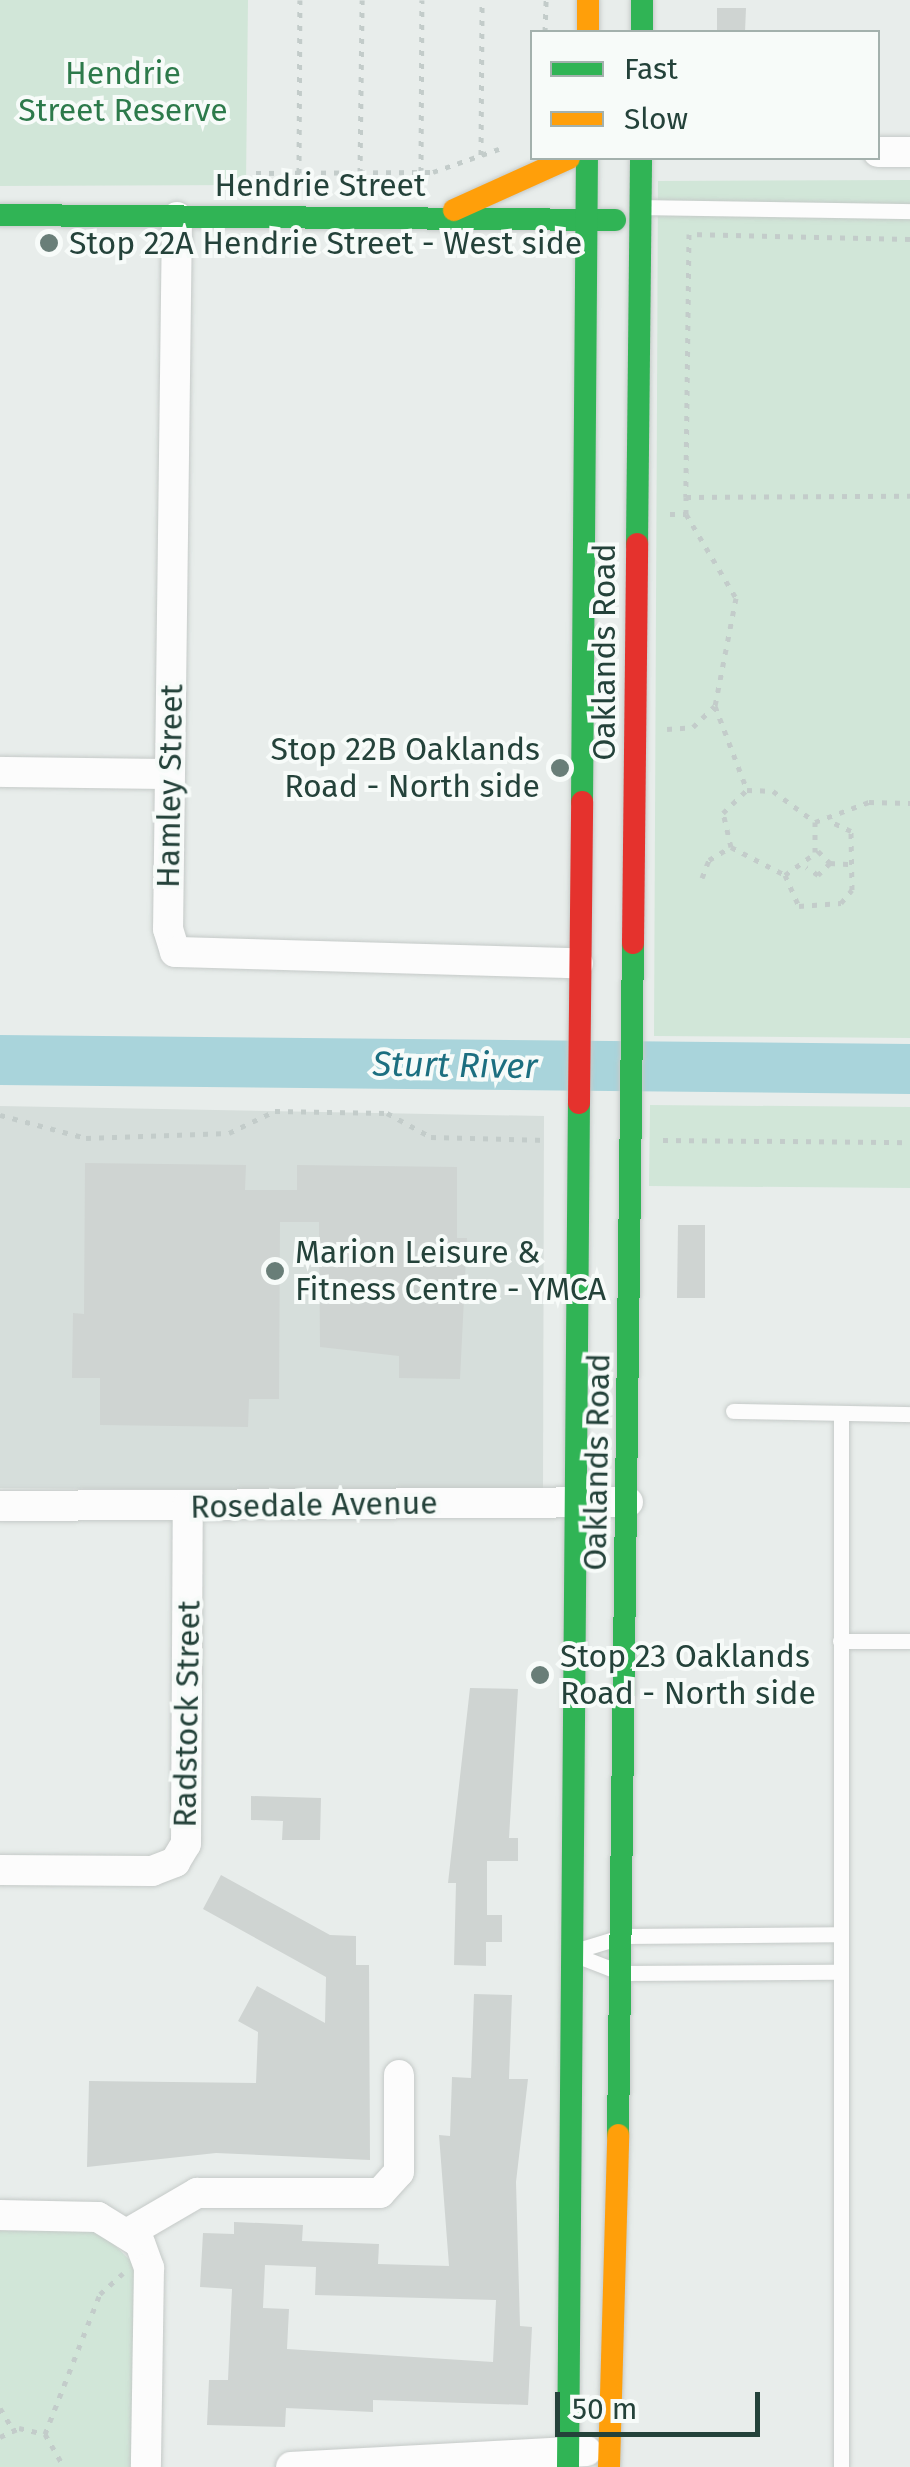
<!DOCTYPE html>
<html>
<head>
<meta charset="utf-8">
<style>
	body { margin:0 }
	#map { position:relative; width:910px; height:2467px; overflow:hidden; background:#e8edeb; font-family:"Fira Sans",sans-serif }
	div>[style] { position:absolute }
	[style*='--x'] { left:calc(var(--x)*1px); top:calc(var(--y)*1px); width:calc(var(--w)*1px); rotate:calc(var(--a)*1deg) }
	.built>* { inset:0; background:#d6dedb }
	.green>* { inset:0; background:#d1e6d8 }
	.river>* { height:50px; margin:-25px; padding:0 25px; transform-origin:25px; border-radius:25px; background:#a9d4db }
	.building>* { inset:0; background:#cfd4d2 }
	.path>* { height:5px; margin-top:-2.5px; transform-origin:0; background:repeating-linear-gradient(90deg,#c3ccca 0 5px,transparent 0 13px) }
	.roads { filter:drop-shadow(0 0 2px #c5cac8) drop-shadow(0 0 2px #c5cac8) }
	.lane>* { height:15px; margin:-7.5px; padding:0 7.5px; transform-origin:7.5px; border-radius:7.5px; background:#fcfcfc }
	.street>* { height:30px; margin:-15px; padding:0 15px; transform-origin:15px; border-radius:15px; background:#fcfcfc }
	.fast>* { height:22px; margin:-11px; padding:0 11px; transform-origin:11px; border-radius:11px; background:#30b455 }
	.slow>* { height:22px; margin:-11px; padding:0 11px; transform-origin:11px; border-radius:11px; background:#ff9f0a }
	.jam>* { height:22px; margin:-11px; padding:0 11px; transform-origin:11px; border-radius:11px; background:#e5322d }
	.dots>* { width:28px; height:28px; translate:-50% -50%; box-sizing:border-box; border:5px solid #f7fbf9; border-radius:50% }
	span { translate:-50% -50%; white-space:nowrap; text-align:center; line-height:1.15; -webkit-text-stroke:8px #f7fbf9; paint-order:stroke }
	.park-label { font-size:32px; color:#2d7a4b }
	.street-label { font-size:32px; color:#24423a }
	.poi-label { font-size:32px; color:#24423a }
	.left { translate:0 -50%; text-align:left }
	.right { translate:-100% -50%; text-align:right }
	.water-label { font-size:35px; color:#1c6f80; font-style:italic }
	.legend { position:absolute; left:530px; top:30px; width:350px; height:130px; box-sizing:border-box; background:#f7fbf9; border:2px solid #a3b1ad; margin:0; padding:12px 18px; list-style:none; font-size:30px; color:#24423a }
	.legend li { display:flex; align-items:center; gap:20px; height:50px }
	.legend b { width:50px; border:2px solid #a3b1ad }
	.scale { position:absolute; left:555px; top:2392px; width:205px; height:45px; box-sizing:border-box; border:5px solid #24423a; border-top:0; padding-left:12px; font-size:30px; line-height:35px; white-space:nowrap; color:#24423a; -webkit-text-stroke:8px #f7fbf9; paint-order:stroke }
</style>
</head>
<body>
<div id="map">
	<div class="built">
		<div style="clip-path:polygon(0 1106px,544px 1116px,543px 1492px,0 1488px)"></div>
	</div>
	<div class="green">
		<div style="clip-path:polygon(0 0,248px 0,246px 185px,0 186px)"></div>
		<div style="clip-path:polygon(910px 180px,910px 1038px,654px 1036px,658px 181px)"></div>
		<div style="clip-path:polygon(650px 1105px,910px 1107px,910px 1188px,649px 1186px)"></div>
		<div style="clip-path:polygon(98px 2229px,135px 2265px,133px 2467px,0 2467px,0 2231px)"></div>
	</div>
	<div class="river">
		<div style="--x:0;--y:1060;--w:910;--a:0.57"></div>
	</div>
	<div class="building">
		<div style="clip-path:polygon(717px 8px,746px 8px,745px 32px,717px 32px)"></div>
		<div style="clip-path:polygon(85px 1163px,246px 1165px,245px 1190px,297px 1190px,297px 1165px,457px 1167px,457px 1238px,467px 1238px,460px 1379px,399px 1378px,399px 1356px,320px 1347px,319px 1222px,280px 1222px,279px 1399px,249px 1399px,248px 1427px,100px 1425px,100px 1378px,72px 1378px,73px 1313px,84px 1314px)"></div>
		<div style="clip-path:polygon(678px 1225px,705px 1225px,705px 1298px,677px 1298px)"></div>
		<div style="clip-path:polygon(470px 1688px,518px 1689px,509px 1838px,518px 1838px,518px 1861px,487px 1861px,487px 1915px,502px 1915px,502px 1942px,486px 1942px,486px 1966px,454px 1965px,456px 1883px,448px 1883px)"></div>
		<div style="clip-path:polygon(251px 1796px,321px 1798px,320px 1840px,282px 1840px,283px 1821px,251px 1820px)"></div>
		<div style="clip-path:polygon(221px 1875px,330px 1935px,356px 1936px,356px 1965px,369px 1965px,370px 2160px,216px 2153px,87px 2167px,89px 2081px,256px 2083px,258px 2032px,238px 2021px,257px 1986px,325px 2023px,326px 1977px,203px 1909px)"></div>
		<div style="clip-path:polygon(evenodd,474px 1994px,512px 1995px,509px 2079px,528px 2079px,516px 2182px,520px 2326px,532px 2327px,528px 2405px,373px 2400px,373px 2412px,286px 2408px,285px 2427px,207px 2425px,209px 2380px,228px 2380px,232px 2289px,200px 2287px,203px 2233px,234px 2234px,234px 2222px,303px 2225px,302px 2241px,379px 2244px,378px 2264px,449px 2266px,439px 2135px,450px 2136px,452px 2077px,471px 2078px,474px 1994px,265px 2265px,316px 2267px,315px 2295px,496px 2300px,493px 2362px,287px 2349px,289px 2309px,263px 2308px,265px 2265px)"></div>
	</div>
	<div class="path">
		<div style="--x:545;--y:32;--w:32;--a:-88"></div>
		<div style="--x:481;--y:155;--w:155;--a:-89.6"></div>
		<div style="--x:421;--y:172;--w:172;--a:-89.7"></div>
		<div style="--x:256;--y:173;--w:177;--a:-0.3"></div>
		<div style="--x:433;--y:172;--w:70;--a:-19.2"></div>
		<div style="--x:299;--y:173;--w:173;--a:-89.7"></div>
		<div style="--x:360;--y:173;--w:173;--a:-89.3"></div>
		<div style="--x:910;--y:239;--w:221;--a:-178.7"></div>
		<div style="--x:689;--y:234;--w:263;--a:90.7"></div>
		<div style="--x:686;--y:497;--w:224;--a:-0.3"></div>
		<div style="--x:670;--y:514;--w:16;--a:0"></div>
		<div style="--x:686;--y:514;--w:17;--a:-90"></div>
		<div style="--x:686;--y:514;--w:98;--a:59.2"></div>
		<div style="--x:736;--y:598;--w:110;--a:101"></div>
		<div style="--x:715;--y:706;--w:90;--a:69.1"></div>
		<div style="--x:667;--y:729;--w:26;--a:-4"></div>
		<div style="--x:693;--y:727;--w:30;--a:-44"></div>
		<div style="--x:815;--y:822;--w:30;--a:90"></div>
		<div style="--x:731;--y:847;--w:61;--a:27.4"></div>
		<div style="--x:785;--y:875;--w:34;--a:66"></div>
		<div style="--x:799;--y:906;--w:42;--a:-4.1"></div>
		<div style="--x:841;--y:903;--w:17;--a:-50"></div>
		<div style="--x:852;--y:890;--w:59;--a:-91"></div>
		<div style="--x:851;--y:831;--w:23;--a:-155"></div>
		<div style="--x:830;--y:863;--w:22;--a:3"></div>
		<div style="--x:785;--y:875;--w:41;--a:-36"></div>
		<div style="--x:818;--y:851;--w:17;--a:45"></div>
		<div style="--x:830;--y:863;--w:17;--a:135"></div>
		<div style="--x:818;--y:875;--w:14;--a:-146"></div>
		<div style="--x:702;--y:878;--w:19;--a:-69"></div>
		<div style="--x:709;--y:860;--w:26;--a:-31"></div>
		<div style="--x:731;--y:847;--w:35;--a:-103"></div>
		<div style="--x:723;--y:813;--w:33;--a:-44"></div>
		<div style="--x:747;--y:790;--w:26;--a:2"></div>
		<div style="--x:773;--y:791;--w:52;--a:36.4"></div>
		<div style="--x:815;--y:822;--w:58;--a:-20.3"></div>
		<div style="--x:869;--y:802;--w:41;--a:1.4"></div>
		<div style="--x:0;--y:1115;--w:89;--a:15"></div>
		<div style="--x:86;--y:1138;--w:143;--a:-2"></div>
		<div style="--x:229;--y:1133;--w:51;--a:-25.6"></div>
		<div style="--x:275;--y:1111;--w:112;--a:1"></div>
		<div style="--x:387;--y:1113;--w:50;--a:28.6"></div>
		<div style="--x:431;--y:1137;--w:116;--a:1.5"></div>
		<div style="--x:663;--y:1140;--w:247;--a:0.5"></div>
		<div style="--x:0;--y:2408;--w:26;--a:59"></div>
		<div style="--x:45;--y:2434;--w:150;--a:-68.6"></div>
		<div style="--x:100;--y:2294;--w:31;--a:-42"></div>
		<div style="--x:0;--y:2437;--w:21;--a:-25"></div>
		<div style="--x:19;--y:2428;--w:27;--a:13"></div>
		<div style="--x:45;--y:2434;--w:38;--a:60"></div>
	</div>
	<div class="roads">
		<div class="lane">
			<div style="--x:644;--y:207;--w:266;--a:0.9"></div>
			<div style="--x:733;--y:1411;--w:177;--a:1"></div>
			<div style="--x:840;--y:1641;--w:70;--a:0"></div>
			<div style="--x:578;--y:1950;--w:48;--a:-16.9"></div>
			<div style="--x:624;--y:1936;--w:214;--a:-0.5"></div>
			<div style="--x:578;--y:1956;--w:47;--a:21.1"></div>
			<div style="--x:622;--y:1973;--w:216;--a:-0.3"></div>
			<div style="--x:841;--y:2467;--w:1054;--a:-90"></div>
		</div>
		<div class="street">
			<div style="--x:878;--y:152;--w:32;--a:0"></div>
			<div style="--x:177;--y:217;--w:712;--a:90.72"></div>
			<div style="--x:168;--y:929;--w:24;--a:73"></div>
			<div style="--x:175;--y:952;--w:403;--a:1.6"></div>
			<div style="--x:0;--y:772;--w:169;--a:0.7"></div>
			<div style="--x:0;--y:1506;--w:628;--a:-0.36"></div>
			<div style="--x:0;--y:1870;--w:152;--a:0.4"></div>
			<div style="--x:152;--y:1871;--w:25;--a:-21"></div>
			<div style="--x:175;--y:1862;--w:21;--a:-59"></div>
			<div style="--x:186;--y:1844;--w:338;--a:-89.7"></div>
			<div style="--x:0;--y:2215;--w:98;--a:1.2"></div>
			<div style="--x:98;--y:2217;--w:49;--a:31.8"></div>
			<div style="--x:140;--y:2243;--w:27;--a:70"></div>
			<div style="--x:149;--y:2268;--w:199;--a:90.9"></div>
			<div style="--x:130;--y:2232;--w:78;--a:-30.2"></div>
			<div style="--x:197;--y:2193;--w:183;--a:0"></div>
			<div style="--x:380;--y:2193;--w:28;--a:-48"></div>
			<div style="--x:399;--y:2172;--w:97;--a:-90"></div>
			<div style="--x:291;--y:2467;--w:296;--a:-3.1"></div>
		</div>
		<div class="fast">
			<div style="--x:642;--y:0;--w:32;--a:90"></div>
			<div style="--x:0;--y:215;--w:615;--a:0.47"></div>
			<div style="--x:637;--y:544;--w:386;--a:-89.4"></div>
			<div style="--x:582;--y:802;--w:644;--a:-89.56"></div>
			<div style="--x:618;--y:2135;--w:1192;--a:-89.28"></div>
			<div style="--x:568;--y:2467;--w:1364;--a:-89.54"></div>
		</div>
		<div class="slow">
			<div style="--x:588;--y:0;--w:32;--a:90"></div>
			<div style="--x:454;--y:210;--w:126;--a:-24.3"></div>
			<div style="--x:609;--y:2467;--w:332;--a:-88.4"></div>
		</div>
		<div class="jam">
			<div style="--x:633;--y:943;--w:399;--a:-89.4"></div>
			<div style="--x:579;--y:1103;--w:301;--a:-89.4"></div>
		</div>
	</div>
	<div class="dots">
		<div style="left:49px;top:243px;background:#697e78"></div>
		<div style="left:560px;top:768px;background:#697e78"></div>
		<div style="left:275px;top:1271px;background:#697e78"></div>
		<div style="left:540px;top:1675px;background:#697e78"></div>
	</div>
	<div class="park-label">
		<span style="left:123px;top:92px">Hendrie<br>Street Reserve</span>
	</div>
	<div class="street-label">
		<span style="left:320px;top:185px">Hendrie Street</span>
		<span style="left:604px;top:652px;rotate:-90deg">Oaklands Road</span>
		<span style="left:170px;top:786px;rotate:-89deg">Hamley Street</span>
		<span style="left:597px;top:1462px;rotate:-89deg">Oaklands Road</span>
		<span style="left:314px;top:1505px;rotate:-1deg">Rosedale Avenue</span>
		<span style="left:187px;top:1714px;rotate:-89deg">Radstock Street</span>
	</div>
	<div class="poi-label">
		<span class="left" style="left:69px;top:243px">Stop 22A Hendrie Street - West side</span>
		<span class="right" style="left:540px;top:768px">Stop 22B Oaklands<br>Road - North side</span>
		<span class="left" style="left:295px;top:1271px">Marion Leisure &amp;<br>Fitness Centre - YMCA</span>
		<span class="left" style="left:560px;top:1675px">Stop 23 Oaklands<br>Road - North side</span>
	</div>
	<div class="water-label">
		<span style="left:455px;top:1065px;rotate:1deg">Sturt River</span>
	</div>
	<ul class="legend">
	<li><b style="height:12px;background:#30b455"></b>Fast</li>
	<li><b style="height:12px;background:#ff9f0a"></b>Slow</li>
	</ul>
	<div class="scale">50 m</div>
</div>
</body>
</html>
